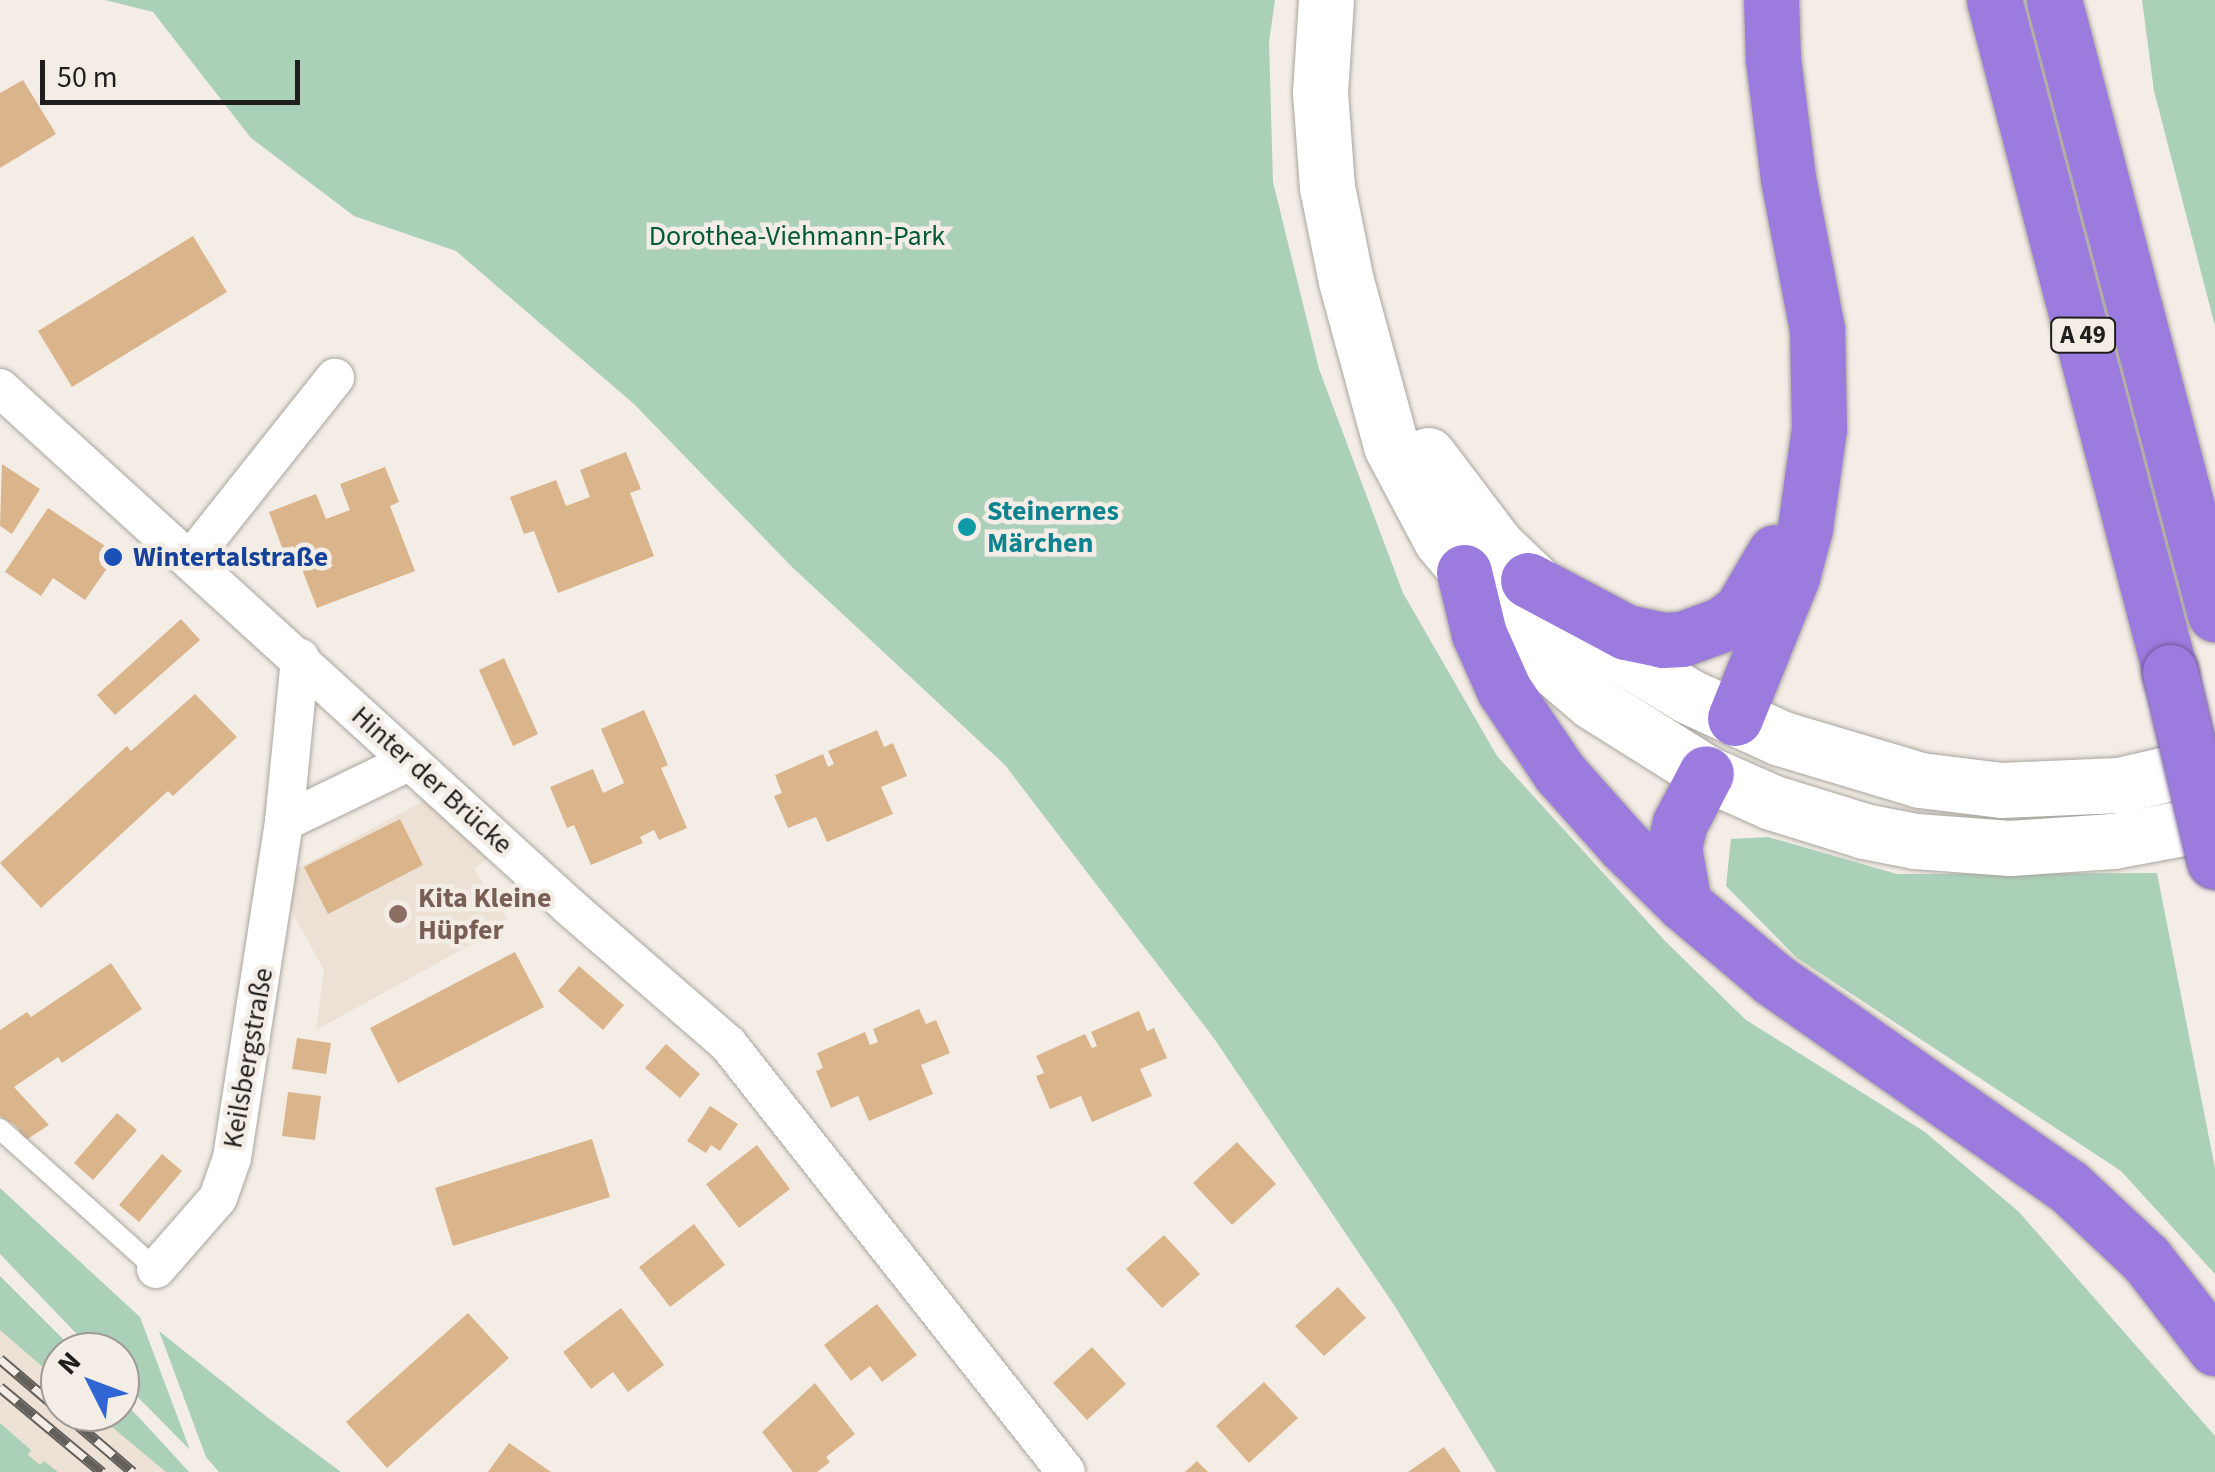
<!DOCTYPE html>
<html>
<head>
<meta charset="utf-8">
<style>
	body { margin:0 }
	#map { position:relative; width:2215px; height:1472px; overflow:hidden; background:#f3ede6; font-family:"Source Sans 3",sans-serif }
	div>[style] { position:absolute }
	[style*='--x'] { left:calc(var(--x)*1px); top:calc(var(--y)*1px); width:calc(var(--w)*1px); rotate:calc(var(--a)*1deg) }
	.built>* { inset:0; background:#ece1d4 }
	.green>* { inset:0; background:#abd0b8 }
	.building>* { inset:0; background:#dab58c }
	.roads { filter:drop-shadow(0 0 2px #aaa59f) drop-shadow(0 0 2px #aaa59f) }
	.lane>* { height:20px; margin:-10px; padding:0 10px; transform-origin:10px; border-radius:10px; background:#fff }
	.street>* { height:38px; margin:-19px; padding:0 19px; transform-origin:19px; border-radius:19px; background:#fff }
	.secondary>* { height:55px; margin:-27.5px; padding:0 27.5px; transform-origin:27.5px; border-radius:27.5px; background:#fff }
	.highway>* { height:55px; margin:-27.5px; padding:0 27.5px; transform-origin:27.5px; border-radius:27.5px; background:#9c7bdf }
	.rail>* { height:11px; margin-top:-5.5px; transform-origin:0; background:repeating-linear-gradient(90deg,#f3ede6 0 22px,#63605c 0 44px); box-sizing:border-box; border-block:2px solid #63605c }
	.bridges { filter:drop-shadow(0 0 2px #715a9b) drop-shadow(0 0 2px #715a9b) }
	.highway-bridge>* { height:55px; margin:-27.5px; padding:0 27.5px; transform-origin:27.5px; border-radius:27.5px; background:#9c7bdf }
	.dots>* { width:28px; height:28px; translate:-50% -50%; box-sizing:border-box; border:5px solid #f3ede6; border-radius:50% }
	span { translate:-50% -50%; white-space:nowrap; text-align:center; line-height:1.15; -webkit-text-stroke:9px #f3ede6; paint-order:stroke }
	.shield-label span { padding:2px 8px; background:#f3ede6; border:2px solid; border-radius:8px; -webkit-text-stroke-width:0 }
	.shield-label { font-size:25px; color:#201e1c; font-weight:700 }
	.park-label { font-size:28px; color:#005a33 }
	.culture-label { font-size:28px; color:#0d838f; font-weight:700 }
	.left { translate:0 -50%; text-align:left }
	.transit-label { font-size:28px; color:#164399; font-weight:700 }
	.street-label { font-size:28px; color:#201e1c }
	.education-label { font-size:28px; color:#785e54; font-weight:700 }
	.north { position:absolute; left:40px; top:1332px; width:100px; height:100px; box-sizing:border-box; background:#f3ede6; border:2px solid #9f9a95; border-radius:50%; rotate:312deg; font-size:28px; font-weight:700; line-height:40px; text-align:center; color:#201e1c }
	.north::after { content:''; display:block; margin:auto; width:35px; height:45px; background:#2f66d4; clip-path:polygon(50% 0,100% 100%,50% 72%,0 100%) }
	.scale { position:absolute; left:40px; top:60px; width:260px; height:45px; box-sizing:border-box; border:5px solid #201e1c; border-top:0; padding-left:12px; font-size:30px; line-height:35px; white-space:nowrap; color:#201e1c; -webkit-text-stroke:8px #f3ede6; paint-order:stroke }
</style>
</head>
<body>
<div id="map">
	<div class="built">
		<div style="clip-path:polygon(436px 794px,487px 859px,474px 869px,510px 923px,316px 1030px,324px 970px,288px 905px,295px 870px)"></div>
		<div style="clip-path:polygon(0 1330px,60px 1382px,60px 1412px,94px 1412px,166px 1472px,58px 1472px,45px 1462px,40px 1466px,27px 1455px,31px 1450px,0 1423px)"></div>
	</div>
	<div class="green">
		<div style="clip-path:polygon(105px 0,1275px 0,1269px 42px,1273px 182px,1319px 369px,1403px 593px,1497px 756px,1665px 941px,1746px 1020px,1925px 1132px,2019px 1212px,2215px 1436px,2215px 1472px,1496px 1472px,1396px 1308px,1213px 1037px,1005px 765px,792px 567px,634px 404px,456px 251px,354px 216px,251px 138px,153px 12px)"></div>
		<div style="clip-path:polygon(2142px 0,2215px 0,2215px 326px,2154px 91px)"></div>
		<div style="clip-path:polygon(1768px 837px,1897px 874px,2157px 873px,2215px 1168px,2215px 1274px,2121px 1171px,1797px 958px,1726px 886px,1731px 839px)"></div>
		<div style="clip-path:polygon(0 1188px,140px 1317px,190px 1450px,120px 1379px,120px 1352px,94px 1352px,0 1254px)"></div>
		<div style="clip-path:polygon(0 1276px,76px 1352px,60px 1352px,60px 1382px,0 1330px)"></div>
		<div style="clip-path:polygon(159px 1331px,267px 1417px,341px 1472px,219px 1472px,206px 1457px)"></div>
		<div style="clip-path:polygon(120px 1398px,147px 1426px,189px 1472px,166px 1472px,94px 1412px,120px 1412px)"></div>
		<div style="clip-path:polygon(0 1423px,31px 1450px,28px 1455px,40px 1465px,44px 1461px,58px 1472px,0 1472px)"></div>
	</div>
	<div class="building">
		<div style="clip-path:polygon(23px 80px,56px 134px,0 168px,0 93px)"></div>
		<div style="clip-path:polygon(193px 236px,227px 292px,72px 387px,38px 331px)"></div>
		<div style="clip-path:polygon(626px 452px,641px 489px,630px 493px,654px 556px,558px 593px,534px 531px,524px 534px,510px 497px,556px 480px,566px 506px,590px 497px,580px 470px)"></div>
		<div style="clip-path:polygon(2px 464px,40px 489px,12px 534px,0 526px)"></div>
		<div style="clip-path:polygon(385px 467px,399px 502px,390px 506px,415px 571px,317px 608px,293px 546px,283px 550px,269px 512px,316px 494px,326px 519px,350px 510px,340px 484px)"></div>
		<div style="clip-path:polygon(48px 508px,117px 554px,85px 600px,53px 578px,41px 596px,5px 572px)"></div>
		<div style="clip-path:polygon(181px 619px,200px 640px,115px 715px,97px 695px)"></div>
		<div style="clip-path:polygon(504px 658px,538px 734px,513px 746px,479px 670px)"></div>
		<div style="clip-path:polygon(195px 694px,237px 737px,173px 796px,168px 791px,41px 908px,0 863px,127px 746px,131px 751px)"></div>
		<div style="clip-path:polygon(644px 710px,668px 765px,661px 768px,687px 828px,659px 840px,654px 830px,640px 837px,643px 843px,591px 865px,574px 825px,567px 828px,550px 787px,593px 769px,603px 793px,624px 783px,601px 729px)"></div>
		<div style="clip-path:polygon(877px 730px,884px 747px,893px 743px,907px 776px,881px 787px,893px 814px,827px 842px,816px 817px,788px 828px,774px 796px,782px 793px,775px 775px,823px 754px,828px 767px,834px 764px,828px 751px)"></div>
		<div style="clip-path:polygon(400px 819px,423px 865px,328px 914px,304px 867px)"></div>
		<div style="clip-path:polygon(515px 952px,544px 1007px,398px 1083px,370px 1028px)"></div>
		<div style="clip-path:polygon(111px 963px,142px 1009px,62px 1063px,58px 1057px,14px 1087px,49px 1125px,26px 1140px,15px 1125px,0 1116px,0 1030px,27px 1012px,31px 1017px)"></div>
		<div style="clip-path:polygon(579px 966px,624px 1005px,603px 1030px,558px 991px)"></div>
		<div style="clip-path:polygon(919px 1009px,926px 1024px,936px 1020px,950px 1053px,921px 1065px,933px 1094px,869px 1121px,858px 1096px,831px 1108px,816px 1071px,823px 1068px,817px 1053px,865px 1032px,870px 1045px,878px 1042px,873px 1029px)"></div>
		<div style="clip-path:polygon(1139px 1011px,1147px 1031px,1154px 1028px,1167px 1058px,1140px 1069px,1152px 1096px,1092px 1122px,1081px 1096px,1050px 1109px,1036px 1076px,1044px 1073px,1036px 1056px,1085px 1034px,1092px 1048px,1097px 1046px,1091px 1032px)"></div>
		<div style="clip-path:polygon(297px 1038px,331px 1043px,326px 1074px,292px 1069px)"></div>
		<div style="clip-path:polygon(666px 1044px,700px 1074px,680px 1098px,645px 1068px)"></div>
		<div style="clip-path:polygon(288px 1092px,321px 1096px,315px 1140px,282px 1136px)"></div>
		<div style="clip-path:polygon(710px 1106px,738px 1124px,720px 1151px,711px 1145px,706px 1153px,687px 1141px)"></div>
		<div style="clip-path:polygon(117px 1113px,137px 1130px,93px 1180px,74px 1163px)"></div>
		<div style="clip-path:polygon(592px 1139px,610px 1197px,453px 1246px,435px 1188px)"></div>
		<div style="clip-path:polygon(1237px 1142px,1276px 1184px,1232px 1225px,1193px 1183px)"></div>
		<div style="clip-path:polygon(757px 1145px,790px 1189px,739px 1228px,706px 1184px)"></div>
		<div style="clip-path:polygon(162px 1154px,182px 1171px,139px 1222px,119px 1205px)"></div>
		<div style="clip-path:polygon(694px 1224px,725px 1265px,670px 1307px,639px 1267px)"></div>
		<div style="clip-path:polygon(1164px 1235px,1200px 1274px,1162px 1308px,1126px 1269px)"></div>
		<div style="clip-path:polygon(1338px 1287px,1366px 1318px,1324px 1356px,1295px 1326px)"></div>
		<div style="clip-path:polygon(877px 1304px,917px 1355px,882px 1382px,870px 1366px,851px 1381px,824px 1345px)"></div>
		<div style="clip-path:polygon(621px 1308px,664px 1365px,628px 1392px,613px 1372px,591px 1389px,563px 1352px)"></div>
		<div style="clip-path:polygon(468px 1313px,509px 1358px,387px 1468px,346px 1422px)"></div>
		<div style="clip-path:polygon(1092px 1347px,1126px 1384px,1087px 1420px,1053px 1383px)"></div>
		<div style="clip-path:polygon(1264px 1382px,1298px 1418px,1249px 1463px,1216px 1426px)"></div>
		<div style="clip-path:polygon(815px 1383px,855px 1434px,826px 1457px,830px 1462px,817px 1472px,793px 1472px,762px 1432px)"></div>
		<div style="clip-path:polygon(509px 1443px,551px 1472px,488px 1472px)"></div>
		<div style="clip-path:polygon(1444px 1447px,1461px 1472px,1408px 1472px)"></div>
		<div style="clip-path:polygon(1197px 1461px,1208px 1472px,1185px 1472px)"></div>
	</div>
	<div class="roads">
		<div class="lane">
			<div style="--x:0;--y:1129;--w:210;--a:41.9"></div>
		</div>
		<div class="street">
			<div style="--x:0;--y:388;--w:772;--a:42.32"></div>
			<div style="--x:571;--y:908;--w:208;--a:40.9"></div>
			<div style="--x:728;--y:1044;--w:545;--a:51.7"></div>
			<div style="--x:190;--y:560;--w:233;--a:-51.5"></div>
			<div style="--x:284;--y:822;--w:140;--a:-25.8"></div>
			<div style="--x:156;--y:1269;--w:94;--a:-48.9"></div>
			<div style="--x:218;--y:1198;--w:42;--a:-70.7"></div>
			<div style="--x:232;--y:1158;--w:340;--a:-81.2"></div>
			<div style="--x:284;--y:822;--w:165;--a:-84.4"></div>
		</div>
		<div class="secondary">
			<div style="--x:1326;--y:0;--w:92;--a:93.7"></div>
			<div style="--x:1320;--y:92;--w:95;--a:85.8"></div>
			<div style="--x:1327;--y:187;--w:96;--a:78.6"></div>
			<div style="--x:1346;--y:281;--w:171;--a:74.7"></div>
			<div style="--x:1391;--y:446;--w:106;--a:62"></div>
			<div style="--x:1441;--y:540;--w:150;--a:49.9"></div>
			<div style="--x:1538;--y:655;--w:72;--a:40.5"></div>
			<div style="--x:1593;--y:702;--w:133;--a:32.1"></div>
			<div style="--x:1706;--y:773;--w:71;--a:24"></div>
			<div style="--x:1771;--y:802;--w:97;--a:17.3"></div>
			<div style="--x:1864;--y:831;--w:52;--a:11.1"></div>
			<div style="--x:1915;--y:841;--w:95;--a:4.2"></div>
			<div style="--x:2010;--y:848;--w:103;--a:-3.9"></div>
			<div style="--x:2113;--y:841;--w:104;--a:-10.6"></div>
			<div style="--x:1428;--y:455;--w:113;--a:52.9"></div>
			<div style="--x:1496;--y:545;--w:134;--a:43.8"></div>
			<div style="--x:1593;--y:638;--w:111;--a:31.4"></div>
			<div style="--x:1688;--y:696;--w:101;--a:24.5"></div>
			<div style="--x:1780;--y:738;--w:146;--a:16.7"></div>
			<div style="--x:1920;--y:780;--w:82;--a:7"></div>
			<div style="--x:2001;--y:790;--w:118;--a:-2.4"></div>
			<div style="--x:2119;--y:785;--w:98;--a:-12.9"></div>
		</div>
		<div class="highway">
			<div style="--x:1994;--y:0;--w:695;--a:75.32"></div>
			<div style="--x:2054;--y:0;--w:635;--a:75.31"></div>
			<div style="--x:1464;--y:572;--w:64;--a:76.4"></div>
			<div style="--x:1479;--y:634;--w:61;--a:65.9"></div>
			<div style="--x:1504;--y:690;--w:99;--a:56.1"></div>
			<div style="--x:1559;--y:772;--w:98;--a:48.3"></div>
			<div style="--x:1624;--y:845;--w:84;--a:44.5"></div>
			<div style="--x:1684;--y:904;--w:116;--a:40.1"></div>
			<div style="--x:1773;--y:979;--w:360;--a:35.1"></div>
			<div style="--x:2068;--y:1186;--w:107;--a:43.1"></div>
			<div style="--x:2146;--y:1259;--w:113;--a:52.2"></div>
			<div style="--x:1528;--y:580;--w:111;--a:28"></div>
			<div style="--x:1626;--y:632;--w:38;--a:12"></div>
			<div style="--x:1663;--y:640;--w:19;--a:-3"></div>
			<div style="--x:1682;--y:639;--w:44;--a:-20.1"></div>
			<div style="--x:1723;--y:624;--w:23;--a:-38"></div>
			<div style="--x:1741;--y:610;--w:67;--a:-59.6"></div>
			<div style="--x:1735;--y:718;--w:152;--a:-68"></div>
			<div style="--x:1792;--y:577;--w:51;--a:-75.1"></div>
			<div style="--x:1805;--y:528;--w:100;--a:-82"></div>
			<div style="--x:1819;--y:429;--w:100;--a:-91.1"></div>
			<div style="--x:1817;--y:329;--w:154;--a:-100.9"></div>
			<div style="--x:1788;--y:178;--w:120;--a:-97.2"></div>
			<div style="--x:1773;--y:59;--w:59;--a:-91.9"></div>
			<div style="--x:1684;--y:904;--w:57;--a:-100.1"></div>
			<div style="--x:1674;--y:848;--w:26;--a:-77"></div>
			<div style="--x:1680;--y:823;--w:56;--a:-62.5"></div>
		</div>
	</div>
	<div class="rail">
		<div style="--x:0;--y:1359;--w:79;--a:40.4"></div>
		<div style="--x:0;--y:1387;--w:133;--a:39.8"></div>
		<div style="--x:63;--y:1412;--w:92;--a:40.6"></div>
	</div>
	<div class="bridges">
		<div class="highway-bridge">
			<div style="--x:2170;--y:672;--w:194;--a:76.6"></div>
		</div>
	</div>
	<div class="dots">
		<div style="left:967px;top:527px;background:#0f9aa8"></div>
		<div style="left:113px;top:557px;background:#1a4fb4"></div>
		<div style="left:398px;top:914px;background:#8d6e63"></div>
	</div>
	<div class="shield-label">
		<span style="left:2083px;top:335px">A 49</span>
	</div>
	<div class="park-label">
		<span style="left:797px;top:236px">Dorothea-Viehmann-Park</span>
	</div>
	<div class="culture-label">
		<span class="left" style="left:987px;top:527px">Steinernes<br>Märchen</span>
	</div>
	<div class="transit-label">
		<span class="left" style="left:133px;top:557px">Wintertalstraße</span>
	</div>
	<div class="street-label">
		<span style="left:432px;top:780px;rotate:42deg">Hinter der Brücke</span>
		<span style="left:248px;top:1058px;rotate:-80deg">Keilsbergstraße</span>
	</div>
	<div class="education-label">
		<span class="left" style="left:418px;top:914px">Kita Kleine<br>Hüpfer</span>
	</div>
	<div class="north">N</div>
	<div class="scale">50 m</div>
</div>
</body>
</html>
